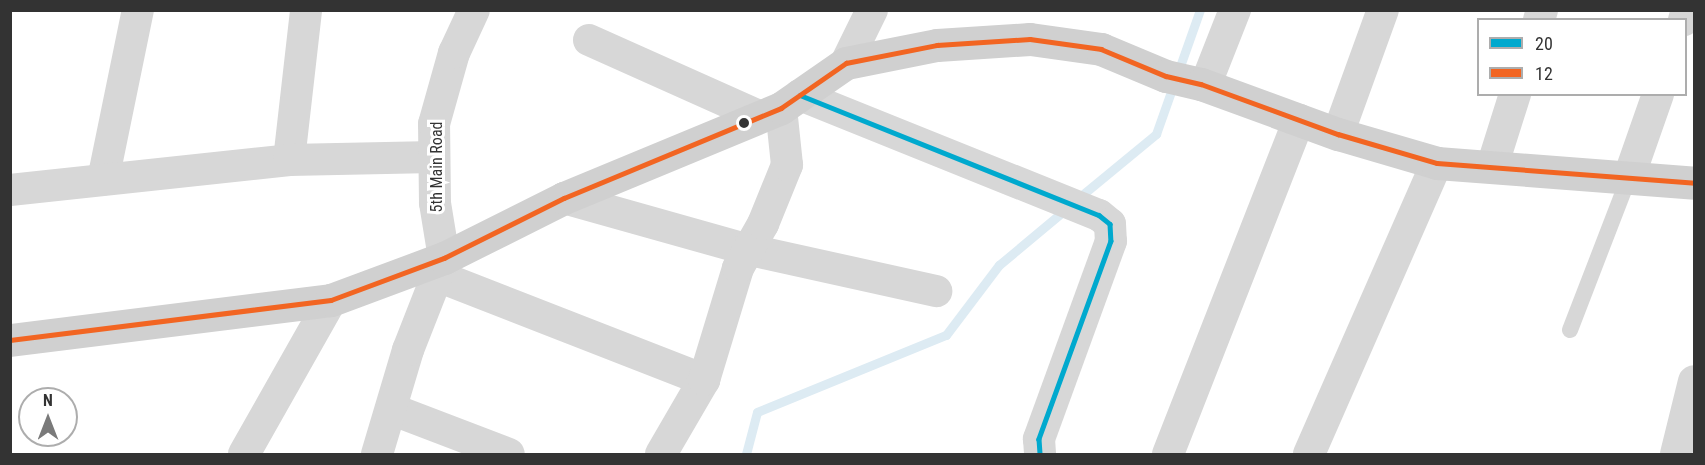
<!DOCTYPE html>
<html>
<head>
<meta charset="utf-8">
<style>
	body { margin:0 }
	#map { position:relative; width:1705px; height:465px; overflow:hidden; background:#fff; font-family:"Roboto Condensed",sans-serif }
	div>[style] { position:absolute }
	[style*='--x'] { left:calc(var(--x)*1px); top:calc(var(--y)*1px); width:calc(var(--w)*1px); rotate:calc(var(--a)*1deg) }
	.stream>* { height:9px; margin:-4.5px; padding:0 4.5px; transform-origin:4.5px; border-radius:4.5px; background:#ddebf3 }
	.lane>* { height:16px; margin:-8px; padding:0 8px; transform-origin:8px; border-radius:8px; background:#d7d7d7 }
	.street>* { height:32px; margin:-16px; padding:0 16px; transform-origin:16px; border-radius:16px; background:#d7d7d7 }
	.secondary>* { height:33px; margin:-16.5px; padding:0 16.5px; transform-origin:16.5px; border-radius:16.5px; background:#d0d0d0 }
	.bus-1>* { height:4.5px; margin:-2.25px; padding:0 2.25px; transform-origin:2.25px; border-radius:2.25px; background:#00a9ce }
	.bus-2>* { height:4.5px; margin:-2.25px; padding:0 2.25px; transform-origin:2.25px; border-radius:2.25px; background:#f26522 }
	.dots>* { width:16px; height:16px; translate:-50% -50%; box-sizing:border-box; border:3px solid #fff; border-radius:50% }
	span { translate:-50% -50%; white-space:nowrap; text-align:center; line-height:1.15; -webkit-text-stroke:6px #fff; paint-order:stroke }
	.street-label { font-size:16px; color:#333 }
	.frame { position:absolute; inset:0; border:12px solid #333; pointer-events:none }
	.legend { position:absolute; left:1477px; top:18px; width:210px; height:78px; box-sizing:border-box; background:#fff; border:2px solid #adadad; margin:0; padding:8px 10px; list-style:none; font-size:18px; color:#333 }
	.legend li { display:flex; align-items:center; gap:12px; height:30px }
	.legend b { width:30px; border:2px solid #adadad }
	.north { position:absolute; left:18px; top:387px; width:60px; height:60px; box-sizing:border-box; background:#fff; border:2px solid #adadad; border-radius:50%; rotate:0deg; font-size:16px; font-weight:700; line-height:24px; text-align:center; color:#333 }
	.north::after { content:''; display:block; margin:auto; width:21px; height:27px; background:#7a7a7a; clip-path:polygon(50% 0,100% 100%,50% 72%,0 100%) }
</style>
</head>
<body>
<div id="map">
	<div class="stream">
		<div style="--x:1076;--y:200;--w:104;--a:-39.5"></div>
		<div style="--x:1156;--y:134;--w:132;--a:-70.5"></div>
		<div style="--x:746;--y:454;--w:43;--a:-75.3"></div>
		<div style="--x:757;--y:412;--w:204;--a:-22.2"></div>
		<div style="--x:946;--y:335;--w:88;--a:-52.9"></div>
		<div style="--x:999;--y:265;--w:87;--a:-39.9"></div>
	</div>
	<div class="lane">
		<div style="--x:1570;--y:330;--w:164;--a:-68.9"></div>
	</div>
	<div class="street">
		<div style="--x:1539;--y:20;--w:10;--a:-73"></div>
		<div style="--x:1684;--y:20;--w:10;--a:-73"></div>
		<div style="--x:589;--y:40;--w:186;--a:24.1"></div>
		<div style="--x:846;--y:63;--w:59;--a:-63.9"></div>
		<div style="--x:1205;--y:86;--w:82;--a:-68.5"></div>
		<div style="--x:800;--y:95;--w:322;--a:21.9"></div>
		<div style="--x:1099;--y:215;--w:14;--a:39"></div>
		<div style="--x:1110;--y:224;--w:17;--a:87"></div>
		<div style="--x:1111;--y:241;--w:211;--a:110"></div>
		<div style="--x:1039;--y:439;--w:15;--a:86"></div>
		<div style="--x:1338;--y:134;--w:132;--a:-70.1"></div>
		<div style="--x:289;--y:160;--w:151;--a:-83.5"></div>
		<div style="--x:1492;--y:167;--w:77;--a:-72.5"></div>
		<div style="--x:1629;--y:177;--w:88;--a:-70.7"></div>
		<div style="--x:103;--y:180;--w:174;--a:-78.4"></div>
		<div style="--x:10;--y:190;--w:281;--a:-6.1"></div>
		<div style="--x:289;--y:160;--w:145;--a:-1.2"></div>
		<div style="--x:564;--y:198;--w:189;--a:15.7"></div>
		<div style="--x:746;--y:249;--w:195;--a:12.5"></div>
		<div style="--x:435;--y:275;--w:289;--a:21.3"></div>
		<div style="--x:391;--y:409;--w:126;--a:20.9"></div>
		<div style="--x:244;--y:454;--w:177;--a:-60.5"></div>
		<div style="--x:377;--y:454;--w:109;--a:-73.4"></div>
		<div style="--x:408;--y:350;--w:99;--a:-68.6"></div>
		<div style="--x:444;--y:258;--w:56;--a:-99.3"></div>
		<div style="--x:435;--y:203;--w:79;--a:-90.7"></div>
		<div style="--x:434;--y:124;--w:74;--a:-74.3"></div>
		<div style="--x:454;--y:53;--w:47;--a:-65.1"></div>
		<div style="--x:661;--y:454;--w:86;--a:-59.8"></div>
		<div style="--x:704;--y:380;--w:117;--a:-73.1"></div>
		<div style="--x:738;--y:268;--w:51;--a:-60.4"></div>
		<div style="--x:763;--y:224;--w:64;--a:-67.9"></div>
		<div style="--x:787;--y:165;--w:57;--a:-96"></div>
		<div style="--x:1168;--y:454;--w:359;--a:-68.6"></div>
		<div style="--x:1309;--y:454;--w:318;--a:-66.3"></div>
		<div style="--x:1676;--y:454;--w:75;--a:-76.1"></div>
	</div>
	<div class="secondary">
		<div style="--x:10;--y:340;--w:323;--a:-7.1"></div>
		<div style="--x:331;--y:300;--w:121;--a:-20.4"></div>
		<div style="--x:444;--y:258;--w:134;--a:-26.6"></div>
		<div style="--x:564;--y:198;--w:235;--a:-22.5"></div>
		<div style="--x:781;--y:108;--w:79;--a:-34.7"></div>
		<div style="--x:846;--y:63;--w:93;--a:-11.2"></div>
		<div style="--x:937;--y:45;--w:93;--a:-3.7"></div>
		<div style="--x:1030;--y:39;--w:72;--a:8"></div>
		<div style="--x:1101;--y:49;--w:70;--a:22.6"></div>
		<div style="--x:1166;--y:76;--w:36;--a:13"></div>
		<div style="--x:1201;--y:84;--w:146;--a:20.1"></div>
		<div style="--x:1338;--y:134;--w:103;--a:16.3"></div>
		<div style="--x:1437;--y:163;--w:258;--a:4.4"></div>
	</div>
	<div class="bus-1">
		<div style="--x:800;--y:95;--w:322;--a:21.9"></div>
		<div style="--x:1099;--y:215;--w:14;--a:39"></div>
		<div style="--x:1110;--y:224;--w:17;--a:87"></div>
		<div style="--x:1111;--y:241;--w:211;--a:110"></div>
		<div style="--x:1039;--y:439;--w:15;--a:86"></div>
	</div>
	<div class="bus-2">
		<div style="--x:10;--y:340;--w:323;--a:-7.1"></div>
		<div style="--x:331;--y:300;--w:121;--a:-20.4"></div>
		<div style="--x:444;--y:258;--w:134;--a:-26.6"></div>
		<div style="--x:564;--y:198;--w:235;--a:-22.5"></div>
		<div style="--x:781;--y:108;--w:79;--a:-34.7"></div>
		<div style="--x:846;--y:63;--w:93;--a:-11.2"></div>
		<div style="--x:937;--y:45;--w:93;--a:-3.7"></div>
		<div style="--x:1030;--y:39;--w:72;--a:8"></div>
		<div style="--x:1101;--y:49;--w:70;--a:22.6"></div>
		<div style="--x:1166;--y:76;--w:36;--a:13"></div>
		<div style="--x:1201;--y:84;--w:146;--a:20.1"></div>
		<div style="--x:1338;--y:134;--w:103;--a:16.3"></div>
		<div style="--x:1437;--y:163;--w:258;--a:4.4"></div>
	</div>
	<div class="dots">
		<div style="left:744px;top:123px;background:#333"></div>
	</div>
	<div class="street-label">
		<span style="left:437px;top:167px;rotate:-90deg">5th Main Road</span>
	</div>
	<div class="frame"></div>
	<ul class="legend">
	<li><b style="height:8px;background:#00a9ce"></b>20</li>
	<li><b style="height:8px;background:#f26522"></b>12</li>
	</ul>
	<div class="north">N</div>
</div>
</body>
</html>
